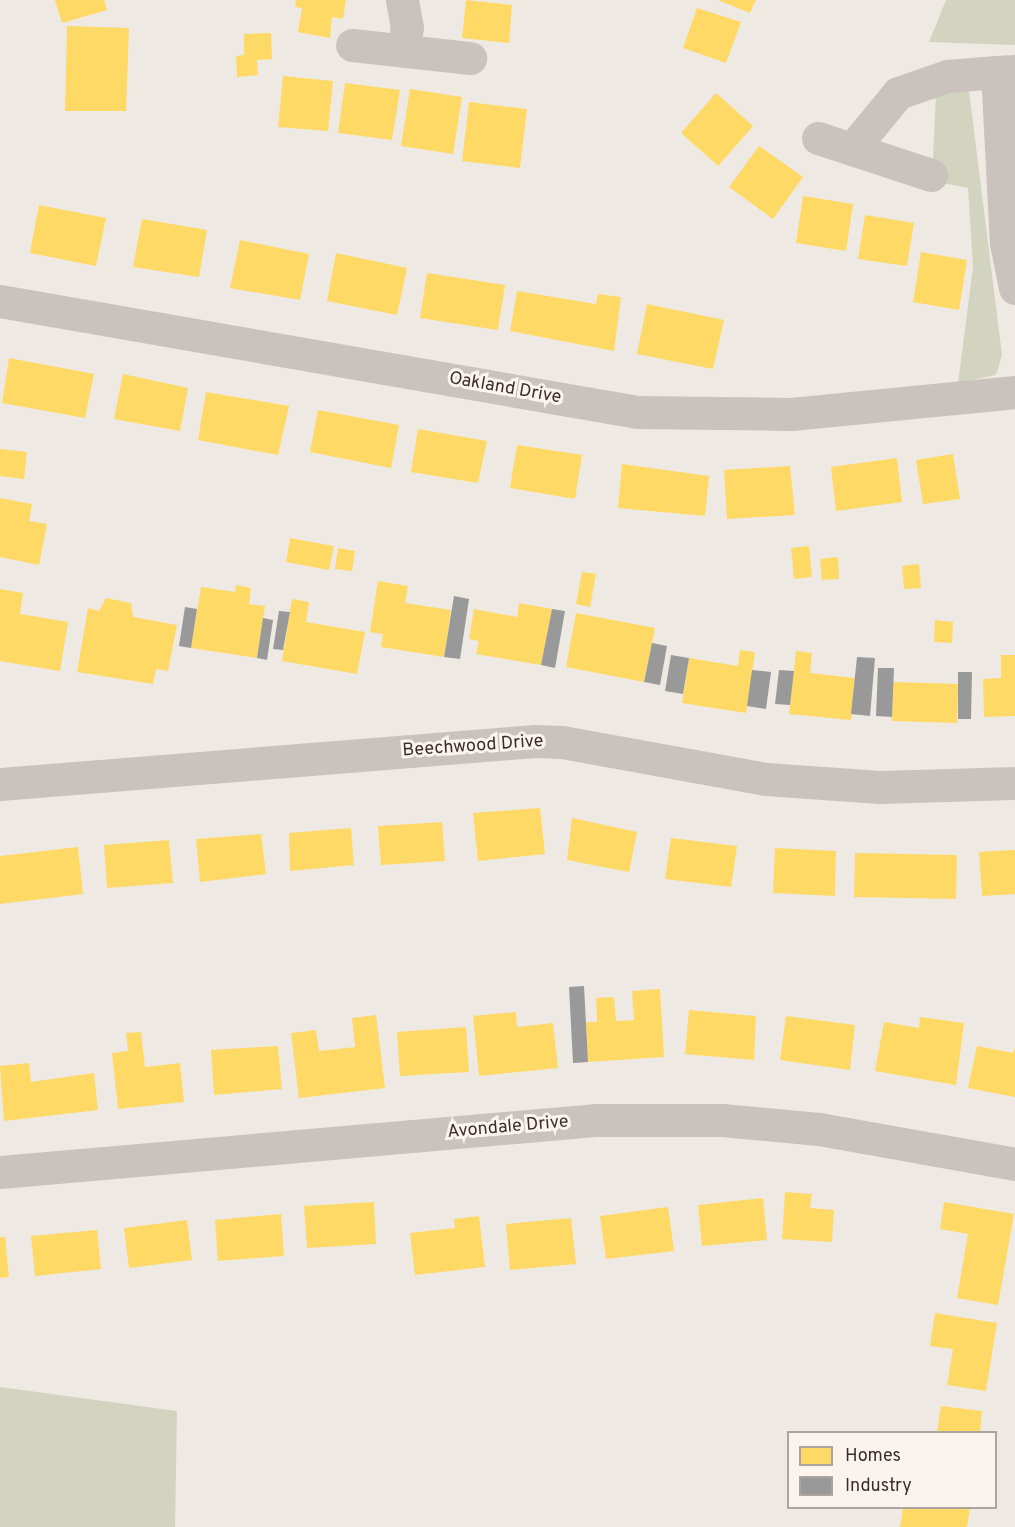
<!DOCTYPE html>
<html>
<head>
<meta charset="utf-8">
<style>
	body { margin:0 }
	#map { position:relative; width:1015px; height:1527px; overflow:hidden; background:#efe9e4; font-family:Overpass,sans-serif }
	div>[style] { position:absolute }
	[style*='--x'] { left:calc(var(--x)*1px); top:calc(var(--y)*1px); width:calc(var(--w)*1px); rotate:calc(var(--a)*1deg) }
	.green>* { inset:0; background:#d2d4bf }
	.homes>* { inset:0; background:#ffd966 }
	.industry>* { inset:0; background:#999 }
	.minor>* { height:33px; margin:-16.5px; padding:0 16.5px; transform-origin:16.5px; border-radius:16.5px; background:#c9c2bd }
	span { translate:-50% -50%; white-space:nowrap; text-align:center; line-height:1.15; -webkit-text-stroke:6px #fbf3ed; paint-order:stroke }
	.street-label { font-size:18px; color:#3a2e2b }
	.legend { position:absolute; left:787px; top:1431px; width:210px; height:78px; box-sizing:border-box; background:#fbf3ed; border:2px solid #aea49f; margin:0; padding:8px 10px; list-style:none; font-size:18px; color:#3a2e2b }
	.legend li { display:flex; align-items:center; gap:12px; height:30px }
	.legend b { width:30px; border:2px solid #aea49f }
</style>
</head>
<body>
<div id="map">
	<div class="green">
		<div style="clip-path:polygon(946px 0,1015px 0,1015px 45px,929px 42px)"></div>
		<div style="clip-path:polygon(969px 90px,1002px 355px,996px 375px,958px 383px,973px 267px,968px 188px,932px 181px,936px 92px)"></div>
		<div style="clip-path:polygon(0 1387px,177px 1411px,175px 1527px,0 1527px)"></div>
	</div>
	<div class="homes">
		<div style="clip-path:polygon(55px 0,104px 0,107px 10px,62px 23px)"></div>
		<div style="clip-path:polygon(296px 0,346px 0,343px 19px,332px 17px,330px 38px,298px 32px,302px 8px,295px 7px)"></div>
		<div style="clip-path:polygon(466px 0,512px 5px,509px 43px,462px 38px)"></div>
		<div style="clip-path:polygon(718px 0,756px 0,750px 13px)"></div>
		<div style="clip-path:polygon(697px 8px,741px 22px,726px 63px,683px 48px)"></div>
		<div style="clip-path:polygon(67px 26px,129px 28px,126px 111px,65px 111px)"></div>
		<div style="clip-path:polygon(271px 33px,272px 59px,257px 60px,258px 75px,237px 77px,236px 56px,244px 55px,244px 34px)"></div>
		<div style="clip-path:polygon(283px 76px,333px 81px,328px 131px,278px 127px)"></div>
		<div style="clip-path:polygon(345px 83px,400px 90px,392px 140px,338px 133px)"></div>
		<div style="clip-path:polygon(410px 89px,462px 97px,453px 154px,401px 146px)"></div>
		<div style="clip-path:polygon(716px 93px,753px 126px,718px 166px,681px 133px)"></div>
		<div style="clip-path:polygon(469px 102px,527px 109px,520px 168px,462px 161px)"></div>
		<div style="clip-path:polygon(759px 146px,803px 177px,773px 219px,729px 187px)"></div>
		<div style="clip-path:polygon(803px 196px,853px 204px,846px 251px,796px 243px)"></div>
		<div style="clip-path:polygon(39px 205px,106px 218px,96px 266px,30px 253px)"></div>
		<div style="clip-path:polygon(865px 215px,914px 223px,907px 266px,858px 259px)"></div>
		<div style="clip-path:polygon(142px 219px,207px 230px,199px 277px,133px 267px)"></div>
		<div style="clip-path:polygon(240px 240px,309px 254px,300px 300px,230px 288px)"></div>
		<div style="clip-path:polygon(921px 252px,967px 260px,959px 310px,913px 302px)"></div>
		<div style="clip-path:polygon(336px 253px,407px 268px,397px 315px,327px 301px)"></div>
		<div style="clip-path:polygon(427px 273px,505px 285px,498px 330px,420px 318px)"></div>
		<div style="clip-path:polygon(517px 291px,596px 304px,598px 294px,621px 297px,614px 351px,510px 331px)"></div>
		<div style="clip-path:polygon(647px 304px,724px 320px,713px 369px,637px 354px)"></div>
		<div style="clip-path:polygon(9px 358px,94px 374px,85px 418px,2px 403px)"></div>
		<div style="clip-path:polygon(123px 374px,188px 388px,180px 431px,114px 419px)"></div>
		<div style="clip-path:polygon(206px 392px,289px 406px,278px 455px,198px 440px)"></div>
		<div style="clip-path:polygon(318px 410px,399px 425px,391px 468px,310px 452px)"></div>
		<div style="clip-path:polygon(418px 429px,487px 441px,478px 483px,411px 472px)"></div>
		<div style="clip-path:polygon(517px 445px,582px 455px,575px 499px,510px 488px)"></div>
		<div style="clip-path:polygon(0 449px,27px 452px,24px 479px,0 476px)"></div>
		<div style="clip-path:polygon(953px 454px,960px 499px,923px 504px,916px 460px)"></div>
		<div style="clip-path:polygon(897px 458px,902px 502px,836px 511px,831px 467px)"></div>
		<div style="clip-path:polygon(622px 464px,709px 476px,705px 516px,618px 508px)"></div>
		<div style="clip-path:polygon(790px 466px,795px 515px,727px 519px,724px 470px)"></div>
		<div style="clip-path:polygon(0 498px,32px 504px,29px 521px,47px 524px,39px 565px,0 557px)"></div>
		<div style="clip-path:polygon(290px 538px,334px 546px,329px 570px,286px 562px)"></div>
		<div style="clip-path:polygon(809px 546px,812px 577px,794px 579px,791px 548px)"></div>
		<div style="clip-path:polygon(338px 548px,355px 551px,352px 571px,335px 569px)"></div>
		<div style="clip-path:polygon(838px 557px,839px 579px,822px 580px,820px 559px)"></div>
		<div style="clip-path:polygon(919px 564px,921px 588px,904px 589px,902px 566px)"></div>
		<div style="clip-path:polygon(582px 572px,596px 574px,590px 607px,576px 604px)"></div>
		<div style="clip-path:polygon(378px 581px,408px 586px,405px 603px,451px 610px,444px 657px,381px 647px,383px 634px,370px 632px)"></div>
		<div style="clip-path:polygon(236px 585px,251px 588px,249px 604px,265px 606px,257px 658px,191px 648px,201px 587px,235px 592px)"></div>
		<div style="clip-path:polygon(0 589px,23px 593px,20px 614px,68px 622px,60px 671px,0 661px)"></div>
		<div style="clip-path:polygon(106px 598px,131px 603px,133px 617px,177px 625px,168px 671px,156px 669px,153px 684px,77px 672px,88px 608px,99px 611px)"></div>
		<div style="clip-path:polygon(292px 599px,309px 602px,306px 622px,365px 632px,357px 674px,282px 661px)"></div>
		<div style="clip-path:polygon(519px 603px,552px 609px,541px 665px,476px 654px,479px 641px,469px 639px,474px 609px,517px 617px)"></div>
		<div style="clip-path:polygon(576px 613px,655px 628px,644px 682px,566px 667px)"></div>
		<div style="clip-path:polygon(935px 620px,953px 622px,952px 643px,934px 642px)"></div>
		<div style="clip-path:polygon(740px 650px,755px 652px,746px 713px,682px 703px,689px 658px,738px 666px)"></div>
		<div style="clip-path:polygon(796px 651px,812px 653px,810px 673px,855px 678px,851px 720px,789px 714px)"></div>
		<div style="clip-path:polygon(1001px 655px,1015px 655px,1015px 716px,984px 717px,983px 679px,1001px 678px)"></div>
		<div style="clip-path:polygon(893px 682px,958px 684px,957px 723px,892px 721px)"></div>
		<div style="clip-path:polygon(540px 808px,545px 854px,478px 861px,473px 813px)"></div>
		<div style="clip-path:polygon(572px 818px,637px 832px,629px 872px,567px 860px)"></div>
		<div style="clip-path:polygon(442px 822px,445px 861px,381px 865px,378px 826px)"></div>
		<div style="clip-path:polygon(351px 828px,354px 865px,290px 871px,289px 833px)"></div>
		<div style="clip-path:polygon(261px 834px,266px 874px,200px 882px,196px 839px)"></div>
		<div style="clip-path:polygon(671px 838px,737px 846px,731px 887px,665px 879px)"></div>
		<div style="clip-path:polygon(169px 840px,173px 883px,107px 888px,104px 845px)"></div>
		<div style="clip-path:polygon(78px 847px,83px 894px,0 904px,0 856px)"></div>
		<div style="clip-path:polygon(775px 848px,836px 851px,835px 896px,773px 893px)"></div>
		<div style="clip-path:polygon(1012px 850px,1015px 850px,1015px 894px,982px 896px,979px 852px)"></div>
		<div style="clip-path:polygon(855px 853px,957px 855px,956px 899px,854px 897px)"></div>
		<div style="clip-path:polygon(660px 989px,664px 1057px,588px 1062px,586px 1022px,597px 1022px,596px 998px,614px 997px,616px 1021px,634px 1020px,632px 991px)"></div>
		<div style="clip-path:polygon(689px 1010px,756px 1016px,754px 1060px,685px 1054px)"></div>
		<div style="clip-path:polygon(516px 1012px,517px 1027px,553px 1023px,558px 1068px,479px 1076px,473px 1016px)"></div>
		<div style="clip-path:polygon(376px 1015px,385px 1088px,299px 1098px,291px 1033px,316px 1030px,319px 1051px,355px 1047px,352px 1018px)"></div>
		<div style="clip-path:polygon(786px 1016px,855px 1025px,850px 1070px,780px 1060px)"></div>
		<div style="clip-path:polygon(920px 1017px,964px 1023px,956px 1085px,875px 1071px,884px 1022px,919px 1028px)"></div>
		<div style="clip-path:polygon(466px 1027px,469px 1072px,400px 1076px,397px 1032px)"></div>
		<div style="clip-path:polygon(141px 1032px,145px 1067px,180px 1063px,184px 1102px,118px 1109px,112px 1053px,128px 1051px,126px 1033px)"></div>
		<div style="clip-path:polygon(278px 1046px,282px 1089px,214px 1095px,211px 1050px)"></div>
		<div style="clip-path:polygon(977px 1046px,1013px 1053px,1015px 1047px,1015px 1097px,968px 1088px)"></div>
		<div style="clip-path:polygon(29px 1063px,31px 1082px,94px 1073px,98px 1110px,4px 1121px,0 1066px)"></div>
		<div style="clip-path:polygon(785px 1192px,812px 1194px,810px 1208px,834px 1210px,832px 1242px,782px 1239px)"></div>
		<div style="clip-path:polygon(763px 1198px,767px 1240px,702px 1246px,698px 1205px)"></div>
		<div style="clip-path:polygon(374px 1202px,376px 1244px,307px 1248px,304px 1206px)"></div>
		<div style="clip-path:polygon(944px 1202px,1014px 1214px,998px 1305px,957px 1298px,968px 1234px,940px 1229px)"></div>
		<div style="clip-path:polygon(668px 1207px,674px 1251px,606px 1259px,600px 1216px)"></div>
		<div style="clip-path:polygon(281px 1214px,284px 1256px,218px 1261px,215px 1220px)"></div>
		<div style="clip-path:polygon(479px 1216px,485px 1267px,415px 1275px,410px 1233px,455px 1228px,454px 1219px)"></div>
		<div style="clip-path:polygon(571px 1218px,576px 1264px,510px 1270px,506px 1224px)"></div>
		<div style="clip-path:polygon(187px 1220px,192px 1260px,129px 1268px,124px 1228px)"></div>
		<div style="clip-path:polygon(97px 1230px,101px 1269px,35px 1276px,31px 1236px)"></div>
		<div style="clip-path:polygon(0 1237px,5px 1237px,9px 1277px,0 1278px)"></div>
		<div style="clip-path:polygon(935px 1313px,997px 1323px,986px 1391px,947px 1385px,953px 1349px,930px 1346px)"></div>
		<div style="clip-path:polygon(941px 1406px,982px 1411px,980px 1432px,937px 1432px)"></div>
		<div style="clip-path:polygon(903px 1508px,970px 1508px,967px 1527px,900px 1527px)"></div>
	</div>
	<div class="industry">
		<div style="clip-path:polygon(454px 596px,469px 599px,460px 659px,444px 657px)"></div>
		<div style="clip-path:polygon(185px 607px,197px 609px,191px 648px,179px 646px)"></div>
		<div style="clip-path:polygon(552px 609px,565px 611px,555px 668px,541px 665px)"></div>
		<div style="clip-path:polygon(279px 611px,290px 612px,283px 650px,273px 649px)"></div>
		<div style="clip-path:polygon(263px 618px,273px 620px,267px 660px,257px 658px)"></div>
		<div style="clip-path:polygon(652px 643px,667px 646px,660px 685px,644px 682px)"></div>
		<div style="clip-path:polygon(671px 655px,689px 658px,683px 694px,665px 691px)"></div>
		<div style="clip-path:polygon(857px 657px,875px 658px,870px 716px,851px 714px)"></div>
		<div style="clip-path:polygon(878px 668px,894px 668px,892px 717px,876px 716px)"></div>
		<div style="clip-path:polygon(752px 670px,771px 672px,766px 709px,747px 706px)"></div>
		<div style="clip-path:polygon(779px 670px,794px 671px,790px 705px,775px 704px)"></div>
		<div style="clip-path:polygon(958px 672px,972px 672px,971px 719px,958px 719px)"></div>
		<div style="clip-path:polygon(584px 986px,588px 1062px,573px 1063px,569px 987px)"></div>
	</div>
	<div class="minor">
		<div style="--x:402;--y:0;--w:27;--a:80"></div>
		<div style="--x:407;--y:27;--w:24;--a:99"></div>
		<div style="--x:352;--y:45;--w:119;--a:6.3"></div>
		<div style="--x:1015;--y:71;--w:18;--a:177"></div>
		<div style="--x:997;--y:72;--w:171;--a:87"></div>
		<div style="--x:1006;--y:243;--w:46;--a:78.7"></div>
		<div style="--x:818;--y:138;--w:36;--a:18"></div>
		<div style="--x:931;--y:175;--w:83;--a:-161.8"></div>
		<div style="--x:852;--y:149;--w:72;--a:-50.6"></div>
		<div style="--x:898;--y:93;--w:52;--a:-19.1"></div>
		<div style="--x:947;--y:76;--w:50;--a:-4.6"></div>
		<div style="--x:0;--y:301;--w:647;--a:9.88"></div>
		<div style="--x:637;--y:412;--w:154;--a:0.7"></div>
		<div style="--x:791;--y:414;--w:225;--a:-5.6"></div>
		<div style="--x:0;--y:784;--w:537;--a:-4.6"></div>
		<div style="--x:535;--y:741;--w:27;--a:2"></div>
		<div style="--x:562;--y:742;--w:207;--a:10.3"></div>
		<div style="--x:766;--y:779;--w:114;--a:4"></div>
		<div style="--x:880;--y:787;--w:135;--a:-1.7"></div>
		<div style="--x:0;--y:1172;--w:597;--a:-4.99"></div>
		<div style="--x:595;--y:1120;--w:127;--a:0"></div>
		<div style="--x:722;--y:1120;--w:97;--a:5.3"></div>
		<div style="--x:819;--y:1129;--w:199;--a:10.1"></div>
	</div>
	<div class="street-label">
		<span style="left:505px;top:389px;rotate:10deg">Oakland Drive</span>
		<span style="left:473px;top:747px;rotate:-4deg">Beechwood Drive</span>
		<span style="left:508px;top:1128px;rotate:-5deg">Avondale Drive</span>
	</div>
	<ul class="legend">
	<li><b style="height:16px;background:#ffd966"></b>Homes</li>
	<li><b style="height:16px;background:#999"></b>Industry</li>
	</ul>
</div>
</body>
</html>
